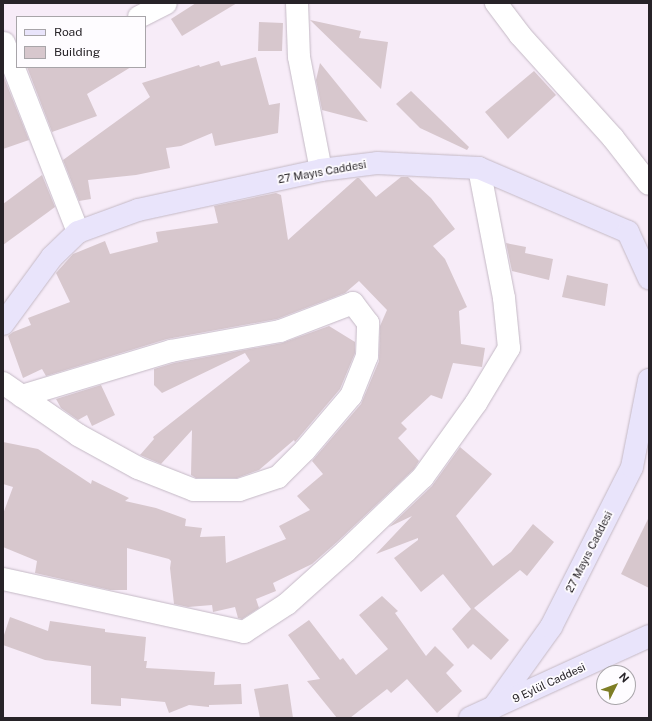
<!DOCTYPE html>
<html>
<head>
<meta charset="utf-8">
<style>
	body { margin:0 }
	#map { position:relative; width:652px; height:721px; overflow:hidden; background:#f7ecf8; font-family:"Public Sans",sans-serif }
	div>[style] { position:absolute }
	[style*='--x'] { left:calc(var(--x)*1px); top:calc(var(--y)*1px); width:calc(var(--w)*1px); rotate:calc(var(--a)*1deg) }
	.building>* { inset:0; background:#d7c7cd }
	.roads { filter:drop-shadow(0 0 1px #c4b9c5) drop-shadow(0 0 1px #c4b9c5) }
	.street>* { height:22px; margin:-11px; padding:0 11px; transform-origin:11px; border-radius:11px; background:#fff }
	.secondary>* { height:22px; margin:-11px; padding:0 11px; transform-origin:11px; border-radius:11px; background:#e9e4fb }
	span { translate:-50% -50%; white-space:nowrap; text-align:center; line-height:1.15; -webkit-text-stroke:3.5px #fefcff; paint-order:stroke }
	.street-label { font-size:11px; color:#272328 }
	.frame { position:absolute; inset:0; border:4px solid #272328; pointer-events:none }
	.legend { position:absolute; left:16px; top:16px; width:130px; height:52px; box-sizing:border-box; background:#fefcff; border:1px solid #a8a5a9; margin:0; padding:5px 7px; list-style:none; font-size:12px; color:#272328 }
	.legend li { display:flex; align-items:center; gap:8px; height:20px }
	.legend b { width:20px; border:1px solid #a8a5a9 }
	.north { position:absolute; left:596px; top:665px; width:40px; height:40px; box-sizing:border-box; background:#fefcff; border:1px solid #a8a5a9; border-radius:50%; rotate:48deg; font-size:11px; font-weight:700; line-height:16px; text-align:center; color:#272328 }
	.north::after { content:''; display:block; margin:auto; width:14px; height:18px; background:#7e7d25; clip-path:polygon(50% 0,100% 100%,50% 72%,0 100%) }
</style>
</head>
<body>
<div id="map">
	<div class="building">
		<div style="clip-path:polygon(196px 3px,237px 3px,182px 36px,171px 19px)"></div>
		<div style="clip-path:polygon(310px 20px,361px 31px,359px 38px,388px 42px,381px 89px)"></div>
		<div style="clip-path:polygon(259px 22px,283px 23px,282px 51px,258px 51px)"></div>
		<div style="clip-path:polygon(256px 57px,269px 105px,280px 103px,278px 133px,215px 146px,212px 133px,181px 146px,166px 148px,170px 168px,136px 175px,88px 180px,91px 199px,79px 201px,63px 160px,150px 97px,142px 83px,199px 65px,200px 67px,219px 61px,221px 66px)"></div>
		<div style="clip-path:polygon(320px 63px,368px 122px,322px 110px,316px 80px)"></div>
		<div style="clip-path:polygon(27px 67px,131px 67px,87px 94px,97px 116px,52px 132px)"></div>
		<div style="clip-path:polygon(534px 71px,556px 95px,508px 139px,485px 112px)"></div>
		<div style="clip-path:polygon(3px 75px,29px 140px,3px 149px)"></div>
		<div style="clip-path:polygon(411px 91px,469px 147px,467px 150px,420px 128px,396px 104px)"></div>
		<div style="clip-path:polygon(42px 175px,55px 207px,3px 245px,3px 204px)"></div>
		<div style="clip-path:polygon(401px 177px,408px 177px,431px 198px,455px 229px,433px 246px,445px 259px,467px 307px,459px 311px,461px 344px,485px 348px,482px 367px,453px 363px,442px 399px,431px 395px,401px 423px,407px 429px,398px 438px,419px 461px,414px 469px,337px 542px,312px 564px,273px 583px,276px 591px,256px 599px,259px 608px,242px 619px,238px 618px,235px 607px,213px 612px,212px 605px,188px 607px,174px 604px,170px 568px,171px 561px,169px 559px,127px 548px,127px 590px,110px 590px,35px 573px,37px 561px,3px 547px,3px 514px,13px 487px,3px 484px,3px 442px,38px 449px,91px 484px,92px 480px,129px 498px,125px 501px,156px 508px,186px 519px,185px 526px,202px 528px,200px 537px,225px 536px,226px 563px,286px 539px,279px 526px,310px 510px,297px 496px,323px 474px,312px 461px,361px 404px,379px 361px,380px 326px,387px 310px,359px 281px,345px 293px,277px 319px,167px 339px,46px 376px,42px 369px,23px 378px,8px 336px,13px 332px,31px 325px,28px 318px,70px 302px,56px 273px,73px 254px,78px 252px,105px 241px,110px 254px,158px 242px,156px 232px,218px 223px,214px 206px,276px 193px,281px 195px,288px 240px,357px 178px,359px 178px,376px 197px)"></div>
		<div style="clip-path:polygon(506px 243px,526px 247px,525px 253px,553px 259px,549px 280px,512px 271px)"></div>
		<div style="clip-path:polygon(567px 275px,608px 284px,605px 306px,562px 297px)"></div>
		<div style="clip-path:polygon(329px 326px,355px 342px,355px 353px,340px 389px,295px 442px,294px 440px,259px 470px,237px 478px,196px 478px,191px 475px,192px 430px,161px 464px,140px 455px,154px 439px,153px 437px,250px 361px,245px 353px,162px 393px,154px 385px,154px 369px,174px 363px,282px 343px)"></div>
		<div style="clip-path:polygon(101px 385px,115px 415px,92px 426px,87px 415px,78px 420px,61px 408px,56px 399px)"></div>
		<div style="clip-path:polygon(460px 447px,492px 474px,456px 516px,493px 566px,511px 552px,533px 524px,554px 542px,527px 576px,520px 570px,474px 608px,509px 640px,491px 660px,473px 644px,468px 649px,452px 629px,471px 609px,443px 574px,421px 592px,394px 558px,418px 540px,418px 538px,376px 554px,412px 516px,389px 527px,432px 486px)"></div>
		<div style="clip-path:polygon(649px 517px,649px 588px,621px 574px)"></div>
		<div style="clip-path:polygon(382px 596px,398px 611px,395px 613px,426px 656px,435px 646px,454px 665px,446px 673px,462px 691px,437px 713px,407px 679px,391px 693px,387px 689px,350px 718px,337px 718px,307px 681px,320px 679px,288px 635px,309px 620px,340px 660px,343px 658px,356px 675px,388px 649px,359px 615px)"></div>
		<div style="clip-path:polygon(10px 617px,48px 631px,50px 621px,105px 629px,105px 632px,146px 637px,144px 661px,147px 661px,146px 668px,215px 672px,214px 685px,241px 684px,242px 704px,209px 705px,209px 707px,189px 705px,169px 713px,165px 702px,121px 698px,121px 706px,91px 704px,91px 666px,45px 660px,3px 645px,3px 638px)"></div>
		<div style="clip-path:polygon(288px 684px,293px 718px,260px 718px,254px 689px)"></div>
	</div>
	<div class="roads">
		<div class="street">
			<div style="--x:297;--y:3;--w:54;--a:87.9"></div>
			<div style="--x:299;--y:57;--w:115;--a:79"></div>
			<div style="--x:496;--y:3;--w:40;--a:53"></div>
			<div style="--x:520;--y:35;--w:139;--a:47.9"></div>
			<div style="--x:613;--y:138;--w:58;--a:52"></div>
			<div style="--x:139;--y:17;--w:30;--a:-27"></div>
			<div style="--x:4;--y:43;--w:203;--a:68.6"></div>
			<div style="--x:3;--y:383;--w:91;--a:34.7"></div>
			<div style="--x:78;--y:435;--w:68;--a:28.8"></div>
			<div style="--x:138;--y:468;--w:60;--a:21.4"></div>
			<div style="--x:194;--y:490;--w:45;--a:0"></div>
			<div style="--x:239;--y:490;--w:41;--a:-18.4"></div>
			<div style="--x:278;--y:477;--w:38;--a:-45"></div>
			<div style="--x:305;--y:450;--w:71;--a:-49.6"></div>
			<div style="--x:351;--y:396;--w:43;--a:-68.2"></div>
			<div style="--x:367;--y:356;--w:33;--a:-88"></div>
			<div style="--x:368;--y:323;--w:25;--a:-127"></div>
			<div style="--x:353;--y:303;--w:78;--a:159"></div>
			<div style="--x:280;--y:331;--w:111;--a:169.6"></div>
			<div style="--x:171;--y:351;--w:156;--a:163.2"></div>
			<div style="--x:3;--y:579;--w:247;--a:12.4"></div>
			<div style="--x:244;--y:632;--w:51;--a:-33.1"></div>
			<div style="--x:287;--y:604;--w:79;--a:-41.9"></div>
			<div style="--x:346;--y:551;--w:107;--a:-43.9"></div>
			<div style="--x:423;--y:477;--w:91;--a:-54.4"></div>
			<div style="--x:476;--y:403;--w:64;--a:-59"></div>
			<div style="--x:509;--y:348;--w:50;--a:-95.7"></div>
			<div style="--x:504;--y:298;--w:132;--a:-100.9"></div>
		</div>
		<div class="secondary">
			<div style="--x:3;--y:324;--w:83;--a:-53.8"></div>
			<div style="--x:52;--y:257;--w:36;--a:-44"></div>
			<div style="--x:78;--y:232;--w:64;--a:-20.1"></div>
			<div style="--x:138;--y:210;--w:187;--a:-12.3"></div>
			<div style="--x:321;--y:170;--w:56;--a:-7.1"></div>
			<div style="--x:377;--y:163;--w:102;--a:2.8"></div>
			<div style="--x:479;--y:168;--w:162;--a:23.2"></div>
			<div style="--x:628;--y:232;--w:51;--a:65.5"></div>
			<div style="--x:493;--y:708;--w:100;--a:-54.4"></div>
			<div style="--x:551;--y:627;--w:179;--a:-63.1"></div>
			<div style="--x:632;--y:467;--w:89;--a:-78.9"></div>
			<div style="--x:470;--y:718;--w:197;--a:-24.6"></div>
		</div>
	</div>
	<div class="street-label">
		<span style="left:322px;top:172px;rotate:-10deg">27 Mayıs Caddesi</span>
		<span style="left:589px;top:552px;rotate:-63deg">27 Mayıs Caddesi</span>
		<span style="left:549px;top:683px;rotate:-25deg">9 Eylül Caddesi</span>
	</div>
	<div class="frame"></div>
	<ul class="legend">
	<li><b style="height:5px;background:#e9e4fb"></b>Road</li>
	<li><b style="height:11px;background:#d7c7cd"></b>Building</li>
	</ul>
	<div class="north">N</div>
</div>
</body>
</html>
